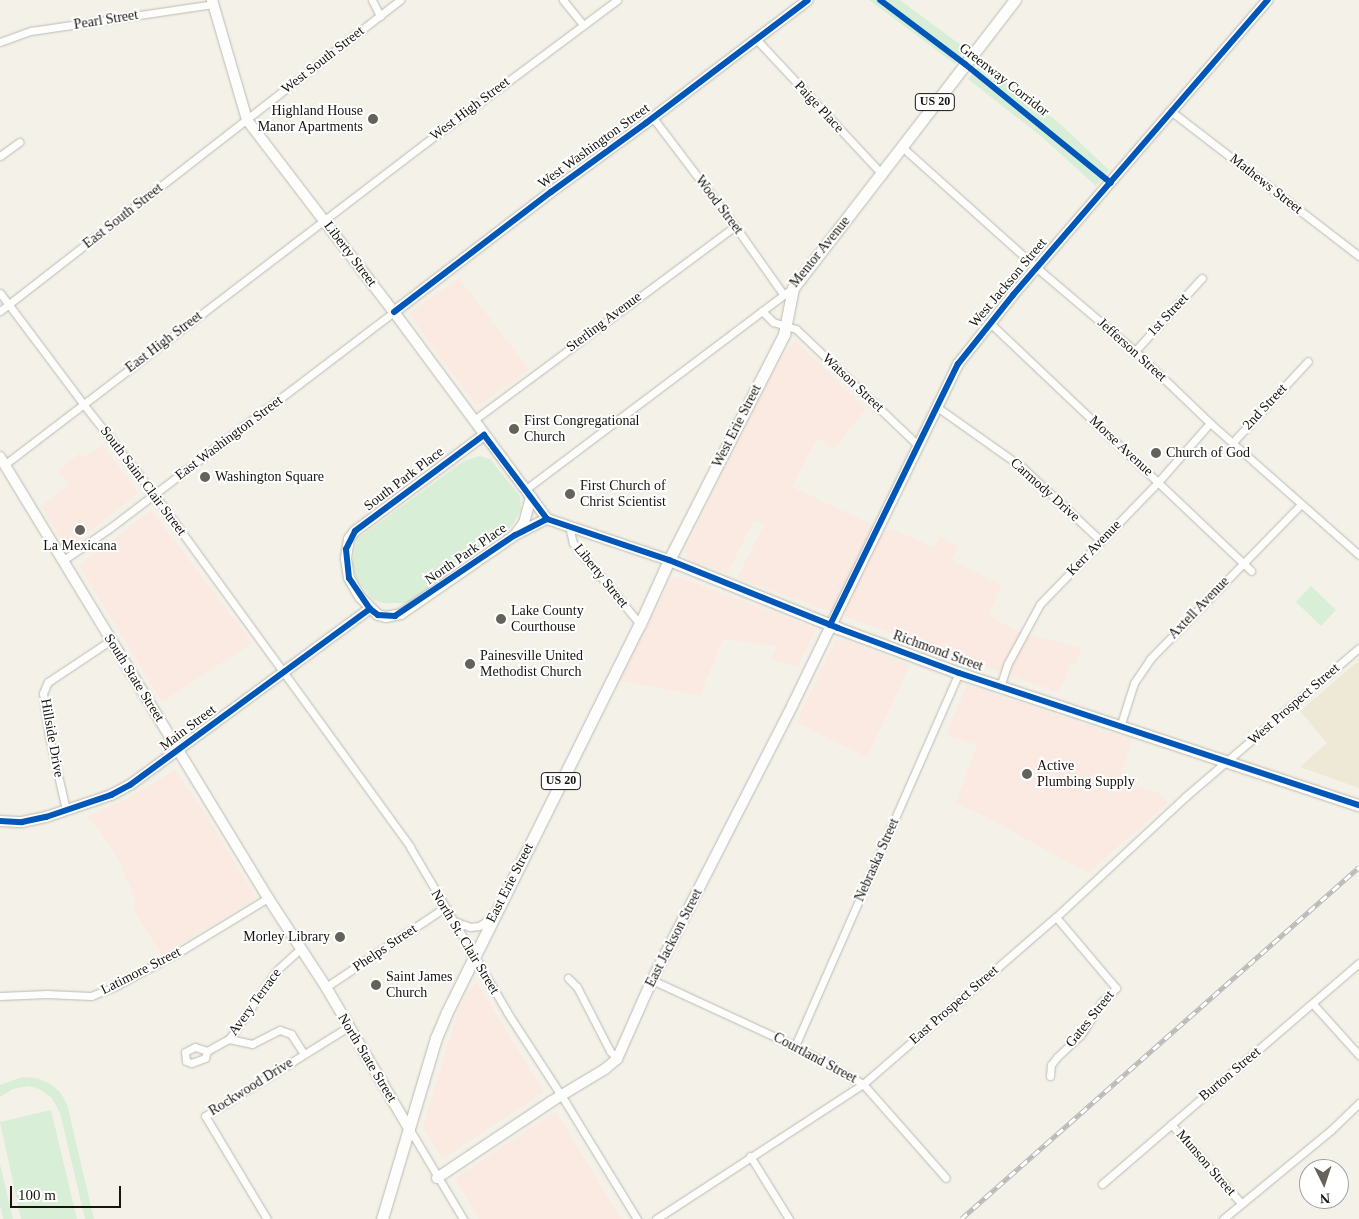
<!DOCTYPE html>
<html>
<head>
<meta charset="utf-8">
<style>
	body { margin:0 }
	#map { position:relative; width:1359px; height:1219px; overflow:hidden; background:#f4f2e8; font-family:"Times New Roman",serif }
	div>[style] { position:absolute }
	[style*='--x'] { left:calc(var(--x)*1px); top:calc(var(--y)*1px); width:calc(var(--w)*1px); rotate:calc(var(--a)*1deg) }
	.commercial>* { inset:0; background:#faeae2 }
	.built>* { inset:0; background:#eee8d6 }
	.green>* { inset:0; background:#d8eed6 }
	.roads { filter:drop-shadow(0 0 1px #bcbab2) drop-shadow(0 0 1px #bcbab2) }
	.street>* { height:7px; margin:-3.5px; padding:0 3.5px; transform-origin:3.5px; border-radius:3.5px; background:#fdfdfc }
	.secondary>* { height:10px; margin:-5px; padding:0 5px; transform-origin:5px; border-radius:5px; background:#fdfdfc }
	.primary>* { height:11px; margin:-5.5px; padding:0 5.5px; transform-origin:5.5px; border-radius:5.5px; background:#fdfdfc }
	.rail>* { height:4.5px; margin-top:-2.25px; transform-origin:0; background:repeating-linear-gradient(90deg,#fff 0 8px,#bbbab8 0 16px); box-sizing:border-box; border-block:1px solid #bbbab8 }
	.cycleway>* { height:6px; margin:-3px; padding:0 3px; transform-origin:3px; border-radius:3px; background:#0057b8 }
	.dots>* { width:14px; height:14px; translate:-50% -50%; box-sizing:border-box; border:2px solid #fff; border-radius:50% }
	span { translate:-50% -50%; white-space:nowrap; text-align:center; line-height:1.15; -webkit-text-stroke:4px #fff; paint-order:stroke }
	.shield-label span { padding:1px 4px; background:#fff; border:1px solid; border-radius:4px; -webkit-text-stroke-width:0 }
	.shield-label { font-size:12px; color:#16140e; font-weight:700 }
	.street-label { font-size:14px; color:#16140e }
	.poi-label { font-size:14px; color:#16140e }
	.right { translate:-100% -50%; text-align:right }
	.left { translate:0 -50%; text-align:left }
	.north { position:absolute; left:1299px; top:1159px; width:50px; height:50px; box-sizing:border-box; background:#fff; border:1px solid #a2a19f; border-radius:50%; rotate:176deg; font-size:14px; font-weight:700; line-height:20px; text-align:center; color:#16140e }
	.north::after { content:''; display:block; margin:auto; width:18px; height:22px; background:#64625a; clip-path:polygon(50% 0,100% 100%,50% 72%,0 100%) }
	.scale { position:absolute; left:10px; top:1186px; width:111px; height:22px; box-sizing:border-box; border:2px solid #16140e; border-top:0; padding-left:6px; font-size:15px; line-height:18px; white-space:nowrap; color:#16140e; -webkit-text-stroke:4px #fff; paint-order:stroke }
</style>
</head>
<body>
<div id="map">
	<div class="commercial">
		<div style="clip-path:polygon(459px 278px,529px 369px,480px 405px,475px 404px,410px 316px,411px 311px)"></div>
		<div style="clip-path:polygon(795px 340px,866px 409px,834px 449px,817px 438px,792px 487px,888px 532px,890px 528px,934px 547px,940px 537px,958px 546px,952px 560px,1001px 585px,989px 615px,1016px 631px,1081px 648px,1076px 664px,1070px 663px,1065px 679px,1057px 692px,737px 578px,764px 525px,754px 520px,727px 574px,688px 559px,685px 550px,779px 361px)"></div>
		<div style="clip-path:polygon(103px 445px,138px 493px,68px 549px,41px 506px,69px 485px,58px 470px,80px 453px,84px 457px)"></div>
		<div style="clip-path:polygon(151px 510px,252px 643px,162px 702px,79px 565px)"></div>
		<div style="clip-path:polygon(679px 577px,816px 629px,797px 667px,771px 659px,777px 646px,723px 639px,700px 695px,620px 681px,671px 579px)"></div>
		<div style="clip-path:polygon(837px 637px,910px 665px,867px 757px,796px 722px)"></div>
		<div style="clip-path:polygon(967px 685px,1132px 740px,1119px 780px,1159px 793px,1168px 803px,1088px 873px,996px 822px,956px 803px,977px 745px,946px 734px)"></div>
		<div style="clip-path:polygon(175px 770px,208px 818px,256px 898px,162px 955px,133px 909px,136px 901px,119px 861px,98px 828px,87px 816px,123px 801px)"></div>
		<div style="clip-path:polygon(477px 983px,544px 1092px,442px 1159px,423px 1127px,460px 1005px,469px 989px)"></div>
		<div style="clip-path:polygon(556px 1111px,621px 1219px,479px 1219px,455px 1178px)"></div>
	</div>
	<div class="built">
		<div style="clip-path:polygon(1359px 660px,1359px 788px,1300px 767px,1327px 743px,1300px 711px)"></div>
	</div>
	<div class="green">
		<div style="clip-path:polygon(869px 0,900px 0,966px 49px,955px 64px)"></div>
		<div style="clip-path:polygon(981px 63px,1058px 122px,1109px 170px,1096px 186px,1042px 137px,968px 79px)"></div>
		<div style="clip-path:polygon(479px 456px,490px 459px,520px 496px,521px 509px,514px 523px,508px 530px,412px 600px,405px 603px,382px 603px,372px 599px,356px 578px,352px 563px,357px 539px,464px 461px)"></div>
		<div style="clip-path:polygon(1311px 586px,1336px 610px,1321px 626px,1296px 602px)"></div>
		<div style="clip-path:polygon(22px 1077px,36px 1078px,49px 1083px,60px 1092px,67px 1104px,94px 1219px,85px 1219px,60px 1113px,52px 1098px,39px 1089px,29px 1086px,13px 1089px,0 1097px,0 1085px)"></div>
		<div style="clip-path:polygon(51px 1110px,77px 1219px,21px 1219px,0 1122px)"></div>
		<div style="clip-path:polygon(0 1164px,13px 1219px,3px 1219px,0 1205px)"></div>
	</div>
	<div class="roads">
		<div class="street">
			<div style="--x:372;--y:0;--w:18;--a:63"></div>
			<div style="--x:563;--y:0;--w:32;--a:51"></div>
			<div style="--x:756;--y:39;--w:186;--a:47"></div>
			<div style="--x:0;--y:42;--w:33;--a:-20"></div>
			<div style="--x:31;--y:31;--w:184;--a:-8.4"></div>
			<div style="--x:1172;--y:112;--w:236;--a:37.6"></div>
			<div style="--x:653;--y:118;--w:136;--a:52.8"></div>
			<div style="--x:735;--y:226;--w:83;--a:54.8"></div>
			<div style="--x:902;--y:147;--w:181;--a:41.9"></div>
			<div style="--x:1037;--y:268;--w:128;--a:40.3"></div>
			<div style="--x:1135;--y:351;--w:104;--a:43.8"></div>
			<div style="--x:1210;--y:423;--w:199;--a:41.5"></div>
			<div style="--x:0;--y:156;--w:24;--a:-36"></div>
			<div style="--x:0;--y:293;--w:140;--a:53.1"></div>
			<div style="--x:84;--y:405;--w:113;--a:51.8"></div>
			<div style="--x:154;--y:494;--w:436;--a:54"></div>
			<div style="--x:410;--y:847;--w:191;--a:59.5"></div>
			<div style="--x:507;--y:1012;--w:108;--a:57"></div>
			<div style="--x:566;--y:1103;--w:136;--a:58.5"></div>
			<div style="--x:0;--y:311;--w:507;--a:-37.87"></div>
			<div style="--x:762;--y:311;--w:16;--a:45"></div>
			<div style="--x:773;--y:322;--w:24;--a:17"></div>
			<div style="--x:796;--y:329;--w:168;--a:43.6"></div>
			<div style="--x:990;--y:323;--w:360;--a:43.5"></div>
			<div style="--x:1135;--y:351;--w:99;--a:-47.5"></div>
			<div style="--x:937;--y:407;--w:105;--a:35.3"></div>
			<div style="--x:1023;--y:468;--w:107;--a:43.1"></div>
			<div style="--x:474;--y:420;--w:325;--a:-36.6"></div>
			<div style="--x:1233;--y:442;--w:110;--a:-47.2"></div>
			<div style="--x:4;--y:465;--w:529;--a:-37.39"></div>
			<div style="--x:424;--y:144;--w:241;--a:-36.7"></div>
			<div style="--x:526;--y:489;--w:334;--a:-37"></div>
			<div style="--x:569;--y:526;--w:17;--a:77"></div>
			<div style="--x:573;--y:543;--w:105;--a:50.4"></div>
			<div style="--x:62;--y:561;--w:58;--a:-34.5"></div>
			<div style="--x:110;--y:528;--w:357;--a:-37.3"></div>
			<div style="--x:1000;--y:687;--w:23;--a:-72"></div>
			<div style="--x:1007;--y:665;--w:69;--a:-61.6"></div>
			<div style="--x:1040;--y:604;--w:171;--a:-45.9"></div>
			<div style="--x:1159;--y:481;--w:77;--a:-48.7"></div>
			<div style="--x:1120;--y:727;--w:46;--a:-72.3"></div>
			<div style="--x:1134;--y:683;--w:29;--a:-56"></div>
			<div style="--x:1150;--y:659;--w:216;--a:-45.7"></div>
			<div style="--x:66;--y:810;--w:76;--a:-102.9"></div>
			<div style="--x:49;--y:736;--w:43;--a:-97.9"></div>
			<div style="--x:43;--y:693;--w:12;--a:-66"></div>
			<div style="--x:48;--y:682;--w:76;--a:-33.7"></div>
			<div style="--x:451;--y:920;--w:20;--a:20"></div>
			<div style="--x:470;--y:927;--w:9;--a:-6"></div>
			<div style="--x:479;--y:926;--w:17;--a:-33"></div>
			<div style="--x:568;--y:978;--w:13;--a:45"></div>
			<div style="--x:577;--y:987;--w:72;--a:62.7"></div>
			<div style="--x:610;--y:1051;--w:11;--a:49"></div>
			<div style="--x:652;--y:980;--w:157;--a:24.8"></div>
			<div style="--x:795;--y:1046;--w:78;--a:29.2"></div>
			<div style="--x:863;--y:1084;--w:125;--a:48.6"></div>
			<div style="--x:326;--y:987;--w:142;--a:-33.8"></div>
			<div style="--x:0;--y:996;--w:47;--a:-2.4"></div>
			<div style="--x:47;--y:994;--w:44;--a:2.6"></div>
			<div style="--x:91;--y:996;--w:29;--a:-22"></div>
			<div style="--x:118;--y:985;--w:75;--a:-28.6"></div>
			<div style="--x:184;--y:949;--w:98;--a:-31.3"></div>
			<div style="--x:1313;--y:1004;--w:69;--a:48"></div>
			<div style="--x:229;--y:1039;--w:24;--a:12"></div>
			<div style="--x:252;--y:1044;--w:31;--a:-27"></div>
			<div style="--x:280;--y:1030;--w:12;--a:20"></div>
			<div style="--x:291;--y:1034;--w:24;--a:57"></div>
			<div style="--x:795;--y:1046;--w:407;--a:-66.3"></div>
			<div style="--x:195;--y:1047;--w:13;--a:18"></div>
			<div style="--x:207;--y:1051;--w:7;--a:106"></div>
			<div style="--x:205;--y:1058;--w:15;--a:160"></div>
			<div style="--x:191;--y:1063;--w:5;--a:-158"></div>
			<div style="--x:186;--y:1061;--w:9;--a:-96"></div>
			<div style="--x:185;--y:1052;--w:11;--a:-27"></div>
			<div style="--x:207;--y:1051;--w:25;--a:-29"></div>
			<div style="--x:229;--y:1039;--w:85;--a:-55"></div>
			<div style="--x:278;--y:969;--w:30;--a:-42"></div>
			<div style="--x:1050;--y:1076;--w:11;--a:-85"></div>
			<div style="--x:1051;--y:1065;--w:10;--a:-53"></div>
			<div style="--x:1057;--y:1057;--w:33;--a:-43"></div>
			<div style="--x:1081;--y:1035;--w:39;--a:-58"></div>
			<div style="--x:1102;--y:1002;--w:20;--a:-45"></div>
			<div style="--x:1116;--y:988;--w:93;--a:-130.2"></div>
			<div style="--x:1171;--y:1124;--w:106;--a:48.5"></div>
			<div style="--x:410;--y:1130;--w:104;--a:59.2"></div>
			<div style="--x:750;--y:1156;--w:74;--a:58.2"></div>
			<div style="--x:1102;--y:1184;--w:339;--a:-40.7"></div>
			<div style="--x:267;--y:1219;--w:120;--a:-121"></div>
			<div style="--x:205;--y:1116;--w:168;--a:-31.9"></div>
			<div style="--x:656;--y:1219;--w:247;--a:-33.1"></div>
			<div style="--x:863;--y:1084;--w:255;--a:-40.9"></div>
			<div style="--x:1056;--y:917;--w:176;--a:-42.9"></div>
			<div style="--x:1185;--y:797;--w:229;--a:-40.6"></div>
			<div style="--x:1223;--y:1219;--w:140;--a:-39.5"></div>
			<div style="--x:1331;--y:1130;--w:39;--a:-44"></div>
		</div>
		<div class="secondary">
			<div style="--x:212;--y:0;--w:125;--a:73.7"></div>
			<div style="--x:247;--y:120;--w:242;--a:52.6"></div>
			<div style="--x:394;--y:312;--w:257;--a:53.5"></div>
			<div style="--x:547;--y:519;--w:129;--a:18.6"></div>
			<div style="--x:394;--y:312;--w:198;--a:-37.4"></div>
			<div style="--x:551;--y:192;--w:117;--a:-36"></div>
			<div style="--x:646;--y:123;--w:203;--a:-37.2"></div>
			<div style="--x:484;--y:435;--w:161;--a:143.3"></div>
			<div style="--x:355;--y:531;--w:10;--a:127"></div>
			<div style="--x:349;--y:539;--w:20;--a:99"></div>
			<div style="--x:346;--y:559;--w:19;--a:81"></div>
			<div style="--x:349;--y:578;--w:22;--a:60"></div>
			<div style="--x:360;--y:597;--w:25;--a:45"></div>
			<div style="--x:378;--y:615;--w:8;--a:14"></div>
			<div style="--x:386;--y:617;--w:15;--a:-11"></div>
			<div style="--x:401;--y:614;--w:139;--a:-34.7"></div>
			<div style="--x:515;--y:535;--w:36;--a:-27"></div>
			<div style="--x:0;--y:457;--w:516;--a:58.71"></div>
			<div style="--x:268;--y:898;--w:106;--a:56.9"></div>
			<div style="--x:326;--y:987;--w:166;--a:59.6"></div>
			<div style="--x:517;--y:532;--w:11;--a:-52"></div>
			<div style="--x:524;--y:523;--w:27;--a:-75"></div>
			<div style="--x:0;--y:821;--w:22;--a:3"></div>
			<div style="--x:22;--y:822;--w:25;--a:-12"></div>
			<div style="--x:46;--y:817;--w:69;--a:-18.7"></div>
			<div style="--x:111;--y:795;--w:21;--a:-28"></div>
			<div style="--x:130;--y:785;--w:298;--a:-36.3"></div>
			<div style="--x:437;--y:1178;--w:138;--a:-33.8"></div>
			<div style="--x:552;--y:1101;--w:62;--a:-31.1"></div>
			<div style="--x:605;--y:1069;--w:16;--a:-40"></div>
			<div style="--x:617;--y:1059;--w:86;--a:-66.1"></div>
			<div style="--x:652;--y:980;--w:310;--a:-62.9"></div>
			<div style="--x:793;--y:704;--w:378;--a:-64.1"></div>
			<div style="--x:958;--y:364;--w:88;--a:-51.4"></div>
			<div style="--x:1013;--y:295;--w:390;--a:-49.2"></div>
		</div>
		<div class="primary">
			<div style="--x:669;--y:560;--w:182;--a:21.9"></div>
			<div style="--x:838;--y:628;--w:129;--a:20.4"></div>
			<div style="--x:959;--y:673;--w:421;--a:18.3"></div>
			<div style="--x:382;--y:1219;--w:189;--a:-73.4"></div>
			<div style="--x:436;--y:1038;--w:28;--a:-67"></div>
			<div style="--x:447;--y:1012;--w:433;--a:-63.6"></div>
			<div style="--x:640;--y:624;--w:70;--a:-65.6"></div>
			<div style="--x:669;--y:560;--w:254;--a:-63"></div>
			<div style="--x:784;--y:334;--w:47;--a:-78.9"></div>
			<div style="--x:793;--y:288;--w:364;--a:-52.4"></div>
		</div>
	</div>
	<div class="rail">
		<div style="--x:961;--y:1219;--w:531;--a:-41.49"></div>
	</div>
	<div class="cycleway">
		<div style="--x:880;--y:0;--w:106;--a:37"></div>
		<div style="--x:965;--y:64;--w:188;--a:39.2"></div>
		<div style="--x:394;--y:312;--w:198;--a:-37.4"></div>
		<div style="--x:551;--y:192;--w:117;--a:-36"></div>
		<div style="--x:646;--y:123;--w:203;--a:-37.2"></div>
		<div style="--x:547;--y:519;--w:36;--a:153"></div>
		<div style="--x:515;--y:535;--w:145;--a:146"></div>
		<div style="--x:395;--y:616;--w:17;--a:-177"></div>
		<div style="--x:378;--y:615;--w:10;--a:-143"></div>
		<div style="--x:370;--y:609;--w:37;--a:-124"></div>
		<div style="--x:349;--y:578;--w:29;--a:-96"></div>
		<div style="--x:346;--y:549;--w:20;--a:-63"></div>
		<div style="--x:355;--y:531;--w:161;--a:-36.7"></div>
		<div style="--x:484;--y:435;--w:105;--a:53.1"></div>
		<div style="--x:547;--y:519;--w:129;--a:18.6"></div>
		<div style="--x:669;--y:560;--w:182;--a:21.9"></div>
		<div style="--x:838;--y:628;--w:129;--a:20.4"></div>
		<div style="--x:959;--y:673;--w:421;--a:18.3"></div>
		<div style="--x:830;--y:625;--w:291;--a:-63.9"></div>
		<div style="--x:958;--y:364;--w:88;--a:-51.4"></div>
		<div style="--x:1013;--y:295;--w:390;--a:-49.2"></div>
		<div style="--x:0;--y:821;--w:22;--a:3"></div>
		<div style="--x:22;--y:822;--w:25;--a:-12"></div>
		<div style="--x:46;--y:817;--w:69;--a:-18.7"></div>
		<div style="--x:111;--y:795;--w:21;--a:-28"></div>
		<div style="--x:130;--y:785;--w:298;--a:-36.3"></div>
	</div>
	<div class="dots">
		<div style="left:373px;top:119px;background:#64625a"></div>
		<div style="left:514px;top:429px;background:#64625a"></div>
		<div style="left:1156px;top:453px;background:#64625a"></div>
		<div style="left:205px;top:477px;background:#64625a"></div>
		<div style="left:570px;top:494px;background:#64625a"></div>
		<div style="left:80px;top:530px;background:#64625a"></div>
		<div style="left:501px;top:619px;background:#64625a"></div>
		<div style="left:470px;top:664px;background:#64625a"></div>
		<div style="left:1027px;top:774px;background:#64625a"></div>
		<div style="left:340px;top:937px;background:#64625a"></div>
		<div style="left:376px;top:985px;background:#64625a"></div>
	</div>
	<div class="shield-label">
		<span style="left:935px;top:102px">US 20</span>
		<span style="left:561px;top:781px">US 20</span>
	</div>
	<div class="street-label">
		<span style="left:106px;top:20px;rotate:-9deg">Pearl Street</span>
		<span style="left:323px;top:60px;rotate:-38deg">West South Street</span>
		<span style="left:1004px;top:80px;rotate:38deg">Greenway Corridor</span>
		<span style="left:819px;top:107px;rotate:47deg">Paige Place</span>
		<span style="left:470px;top:109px;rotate:-37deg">West High Street</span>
		<span style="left:594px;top:146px;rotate:-36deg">West Washington Street</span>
		<span style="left:1266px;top:184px;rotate:38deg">Mathews Street</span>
		<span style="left:719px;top:205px;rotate:53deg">Wood Street</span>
		<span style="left:123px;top:216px;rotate:-38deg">East South Street</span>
		<span style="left:820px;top:252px;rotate:-51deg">Mentor Avenue</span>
		<span style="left:350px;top:254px;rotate:53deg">Liberty Street</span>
		<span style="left:1008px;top:283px;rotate:-50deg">West Jackson Street</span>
		<span style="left:1168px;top:315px;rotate:-47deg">1st Street</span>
		<span style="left:604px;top:322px;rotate:-37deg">Sterling Avenue</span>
		<span style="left:164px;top:342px;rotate:-37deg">East High Street</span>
		<span style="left:1132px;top:350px;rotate:42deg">Jefferson Street</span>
		<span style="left:853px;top:383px;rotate:43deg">Watson Street</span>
		<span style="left:1265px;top:407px;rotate:-47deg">2nd Street</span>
		<span style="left:737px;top:426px;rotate:-63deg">West Erie Street</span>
		<span style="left:229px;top:438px;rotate:-37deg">East Washington Street</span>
		<span style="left:1121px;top:446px;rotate:43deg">Morse Avenue</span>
		<span style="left:404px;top:479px;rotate:-37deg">South Park Place</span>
		<span style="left:143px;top:481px;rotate:53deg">South Saint Clair Street</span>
		<span style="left:1045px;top:490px;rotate:42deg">Carmody Drive</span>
		<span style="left:1094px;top:548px;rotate:-46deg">Kerr Avenue</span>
		<span style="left:466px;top:554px;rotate:-35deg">North Park Place</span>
		<span style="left:601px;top:576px;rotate:51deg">Liberty Street</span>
		<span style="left:1199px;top:608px;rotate:-46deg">Axtell Avenue</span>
		<span style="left:938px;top:651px;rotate:20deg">Richmond Street</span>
		<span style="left:134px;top:678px;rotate:58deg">South State Street</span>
		<span style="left:1294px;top:704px;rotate:-41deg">West Prospect Street</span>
		<span style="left:188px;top:728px;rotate:-37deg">Main Street</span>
		<span style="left:52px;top:738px;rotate:80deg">Hillside Drive</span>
		<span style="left:877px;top:860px;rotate:-66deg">Nebraska Street</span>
		<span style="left:510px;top:883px;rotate:-63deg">East Erie Street</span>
		<span style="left:674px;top:938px;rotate:-63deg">East Jackson Street</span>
		<span style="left:465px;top:942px;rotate:59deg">North St. Clair Street</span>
		<span style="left:385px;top:948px;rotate:-34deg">Phelps Street</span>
		<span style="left:141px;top:971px;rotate:-27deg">Latimore Street</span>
		<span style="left:255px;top:1002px;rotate:-54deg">Avery Terrace</span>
		<span style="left:954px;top:1005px;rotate:-41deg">East Prospect Street</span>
		<span style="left:1090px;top:1019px;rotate:-51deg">Gates Street</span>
		<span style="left:367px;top:1058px;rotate:59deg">North State Street</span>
		<span style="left:815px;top:1058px;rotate:28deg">Courtland Street</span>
		<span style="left:1230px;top:1074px;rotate:-40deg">Burton Street</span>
		<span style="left:251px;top:1087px;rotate:-32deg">Rockwood Drive</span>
		<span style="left:1206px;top:1163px;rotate:49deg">Munson Street</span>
	</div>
	<div class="poi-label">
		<span class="right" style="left:363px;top:119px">Highland House<br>Manor Apartments</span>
		<span class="left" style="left:524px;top:429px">First Congregational<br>Church</span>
		<span class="left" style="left:1166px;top:453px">Church of God</span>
		<span class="left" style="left:215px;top:477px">Washington Square</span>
		<span class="left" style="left:580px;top:494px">First Church of<br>Christ Scientist</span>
		<span style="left:80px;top:546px">La Mexicana</span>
		<span class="left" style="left:511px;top:619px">Lake County<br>Courthouse</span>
		<span class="left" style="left:480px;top:664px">Painesville United<br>Methodist Church</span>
		<span class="left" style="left:1037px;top:774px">Active<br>Plumbing Supply</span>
		<span class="right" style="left:330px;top:937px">Morley Library</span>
		<span class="left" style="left:386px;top:985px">Saint James<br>Church</span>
	</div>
	<div class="north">N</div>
	<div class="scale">100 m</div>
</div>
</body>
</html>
